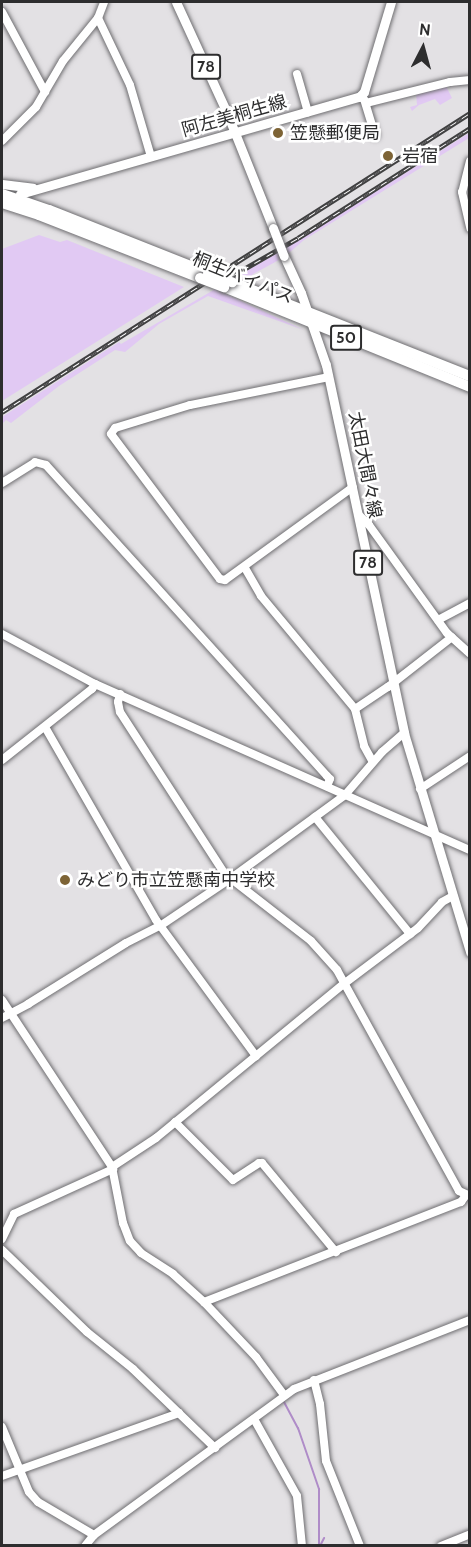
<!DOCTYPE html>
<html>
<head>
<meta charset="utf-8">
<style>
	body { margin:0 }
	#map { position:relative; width:471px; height:1547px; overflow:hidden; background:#e3e1e4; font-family:Cabin,"Noto Sans JP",sans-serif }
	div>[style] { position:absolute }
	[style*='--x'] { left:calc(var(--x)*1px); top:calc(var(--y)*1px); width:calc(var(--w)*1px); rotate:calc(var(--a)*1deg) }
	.green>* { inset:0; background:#e1c9f3 }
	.stream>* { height:2px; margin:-1px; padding:0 1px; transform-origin:1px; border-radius:1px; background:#af8cc8 }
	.roads { filter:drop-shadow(0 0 2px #6f6e71) drop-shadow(0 0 2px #6f6e71) }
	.minor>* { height:8px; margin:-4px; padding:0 4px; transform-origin:4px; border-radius:4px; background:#fff }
	.major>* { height:9px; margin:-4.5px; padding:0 4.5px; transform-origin:4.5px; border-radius:4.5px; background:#fff }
	.highway>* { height:10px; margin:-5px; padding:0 5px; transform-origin:5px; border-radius:5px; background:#fff }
	.rail>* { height:4.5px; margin-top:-2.25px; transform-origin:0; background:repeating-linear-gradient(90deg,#fff 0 7px,#404041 0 14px); box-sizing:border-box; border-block:2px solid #404041 }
	.bridges { filter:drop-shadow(0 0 2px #6f6e71) drop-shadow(0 0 2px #6f6e71) }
	.major-bridge>* { height:9px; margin:-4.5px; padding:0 4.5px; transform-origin:4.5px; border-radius:4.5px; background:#fff }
	.highway-bridge>* { height:10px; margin:-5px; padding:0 5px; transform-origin:5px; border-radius:5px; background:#fff }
	.dots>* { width:16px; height:16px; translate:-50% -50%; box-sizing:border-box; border:3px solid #fff; border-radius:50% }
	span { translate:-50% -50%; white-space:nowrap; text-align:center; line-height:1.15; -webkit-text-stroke:5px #fff; paint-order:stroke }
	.shield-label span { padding:2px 4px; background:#fff; border:2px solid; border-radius:4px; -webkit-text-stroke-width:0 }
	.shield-label { font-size:16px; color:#2d2d2e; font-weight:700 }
	.street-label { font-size:18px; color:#2d2d2e }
	.poi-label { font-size:18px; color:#2d2d2e }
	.left { translate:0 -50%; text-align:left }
	.frame { position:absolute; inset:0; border:3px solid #2d2d2e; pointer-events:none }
	.north { position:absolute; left:393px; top:18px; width:60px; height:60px; -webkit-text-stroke:4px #fff; paint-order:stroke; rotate:6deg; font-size:16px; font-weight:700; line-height:24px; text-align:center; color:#2d2d2e }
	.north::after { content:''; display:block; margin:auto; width:21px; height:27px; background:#2d2d2e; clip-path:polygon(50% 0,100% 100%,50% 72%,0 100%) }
</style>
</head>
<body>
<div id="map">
	<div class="green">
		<div style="clip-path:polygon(446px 86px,452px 98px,440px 105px,435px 99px,419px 105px,412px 111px,410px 107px,417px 105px,416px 93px)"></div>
		<div style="clip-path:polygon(469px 133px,469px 138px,304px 240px,289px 253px,279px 257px,279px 260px,253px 274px,247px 282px,237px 278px,217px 290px,304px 330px,208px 296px,159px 324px,125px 352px,115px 350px,59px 386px,11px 423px,6px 420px,2px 424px,2px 417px,119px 342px,121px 344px,289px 246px)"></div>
		<div style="clip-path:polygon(39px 235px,60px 242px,67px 240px,184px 287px,2px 401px,2px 249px)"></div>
	</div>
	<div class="stream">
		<div style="--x:284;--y:1402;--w:30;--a:62"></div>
		<div style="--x:298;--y:1428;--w:65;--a:71"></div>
		<div style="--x:319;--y:1489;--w:57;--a:90"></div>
		<div style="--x:320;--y:1546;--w:9;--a:-63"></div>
	</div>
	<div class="roads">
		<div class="minor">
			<div style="--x:2;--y:12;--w:91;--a:61.7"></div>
			<div style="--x:98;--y:18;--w:74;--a:64.5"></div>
			<div style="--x:130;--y:85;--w:75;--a:73.7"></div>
			<div style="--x:297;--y:74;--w:40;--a:74"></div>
			<div style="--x:364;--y:99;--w:38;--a:73"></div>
			<div style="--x:366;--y:103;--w:87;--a:-14"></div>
			<div style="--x:450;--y:82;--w:20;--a:-6"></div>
			<div style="--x:2;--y:141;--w:48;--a:-45"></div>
			<div style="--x:36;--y:107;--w:53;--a:-59.6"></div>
			<div style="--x:63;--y:61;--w:55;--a:-50.9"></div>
			<div style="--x:98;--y:18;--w:17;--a:-69"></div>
			<div style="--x:470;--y:161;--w:32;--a:104"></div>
			<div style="--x:462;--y:192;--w:37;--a:77"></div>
			<div style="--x:329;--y:377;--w:142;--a:168.6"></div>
			<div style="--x:190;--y:405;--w:78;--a:163"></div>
			<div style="--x:115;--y:428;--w:7;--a:124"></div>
			<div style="--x:111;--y:434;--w:181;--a:53.1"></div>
			<div style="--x:220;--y:579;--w:5;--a:11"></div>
			<div style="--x:225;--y:580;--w:158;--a:-36"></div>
			<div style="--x:2;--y:483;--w:39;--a:-32"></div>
			<div style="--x:35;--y:462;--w:11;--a:15"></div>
			<div style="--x:46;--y:465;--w:419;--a:47.9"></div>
			<div style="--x:327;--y:776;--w:4;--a:45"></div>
			<div style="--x:330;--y:779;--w:8;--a:113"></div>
			<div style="--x:359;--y:515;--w:14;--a:45"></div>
			<div style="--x:369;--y:525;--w:133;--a:54.2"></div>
			<div style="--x:447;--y:633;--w:31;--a:42"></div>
			<div style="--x:245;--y:568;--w:32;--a:60"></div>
			<div style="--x:261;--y:596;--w:147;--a:50.2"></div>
			<div style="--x:355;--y:709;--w:40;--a:-34"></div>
			<div style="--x:388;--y:687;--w:81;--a:-38"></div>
			<div style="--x:438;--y:620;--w:36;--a:-28"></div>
			<div style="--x:2;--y:634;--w:106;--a:28.3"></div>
			<div style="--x:95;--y:684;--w:410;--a:23.9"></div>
			<div style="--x:120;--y:694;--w:8;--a:104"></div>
			<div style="--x:118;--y:702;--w:10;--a:79"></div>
			<div style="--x:120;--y:712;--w:193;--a:57.1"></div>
			<div style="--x:225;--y:874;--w:109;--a:37.9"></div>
			<div style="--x:311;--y:941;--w:39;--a:48"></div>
			<div style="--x:337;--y:970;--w:252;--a:61.1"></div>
			<div style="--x:459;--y:1191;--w:12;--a:24"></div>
			<div style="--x:355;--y:709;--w:38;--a:76"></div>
			<div style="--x:364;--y:746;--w:18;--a:61"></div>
			<div style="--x:45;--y:727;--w:223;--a:60.1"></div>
			<div style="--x:156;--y:920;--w:169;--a:53.7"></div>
			<div style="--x:2;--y:760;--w:115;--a:-38.3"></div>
			<div style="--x:92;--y:689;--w:6;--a:-59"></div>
			<div style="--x:420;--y:789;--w:60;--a:-33.4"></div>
			<div style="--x:315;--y:817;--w:151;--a:50.9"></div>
			<div style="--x:2;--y:1000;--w:200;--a:56.6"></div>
			<div style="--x:112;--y:1167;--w:57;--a:78.9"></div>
			<div style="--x:123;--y:1223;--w:19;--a:69"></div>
			<div style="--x:130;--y:1241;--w:16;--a:47"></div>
			<div style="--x:141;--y:1253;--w:38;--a:33"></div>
			<div style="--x:173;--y:1274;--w:42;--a:42.1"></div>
			<div style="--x:204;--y:1302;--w:76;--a:46.6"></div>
			<div style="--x:256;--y:1357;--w:47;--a:53.6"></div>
			<div style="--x:2;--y:1018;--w:30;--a:-28"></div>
			<div style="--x:28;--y:1004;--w:115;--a:-31.9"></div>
			<div style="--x:126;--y:943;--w:38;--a:-27"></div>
			<div style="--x:160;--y:926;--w:84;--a:-33.9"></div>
			<div style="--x:230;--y:879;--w:142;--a:-36.1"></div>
			<div style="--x:345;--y:795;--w:57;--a:-49.3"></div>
			<div style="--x:382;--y:752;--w:29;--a:-41"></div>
			<div style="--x:175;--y:1122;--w:82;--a:45"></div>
			<div style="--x:233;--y:1180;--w:31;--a:-33"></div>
			<div style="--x:259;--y:1163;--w:3;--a:0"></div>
			<div style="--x:262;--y:1163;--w:116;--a:50.3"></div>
			<div style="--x:112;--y:1167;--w:53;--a:-33.4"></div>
			<div style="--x:156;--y:1138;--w:244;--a:-39.4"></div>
			<div style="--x:345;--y:983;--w:91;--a:-37"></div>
			<div style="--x:418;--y:928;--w:35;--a:-47"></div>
			<div style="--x:442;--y:902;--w:13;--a:-29"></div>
			<div style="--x:2;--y:1239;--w:28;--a:-64"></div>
			<div style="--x:14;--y:1214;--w:109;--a:-24.4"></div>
			<div style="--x:2;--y:1250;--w:118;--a:44"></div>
			<div style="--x:87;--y:1332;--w:59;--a:38.8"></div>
			<div style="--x:133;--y:1369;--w:114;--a:43.9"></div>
			<div style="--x:204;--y:1302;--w:276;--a:-21.3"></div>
			<div style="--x:461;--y:1202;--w:9;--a:-54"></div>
			<div style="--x:314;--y:1380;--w:25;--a:76"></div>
			<div style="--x:320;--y:1404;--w:57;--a:84"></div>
			<div style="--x:326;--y:1461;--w:92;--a:68.2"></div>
			<div style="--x:254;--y:1419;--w:88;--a:60.8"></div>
			<div style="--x:297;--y:1496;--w:50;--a:84.3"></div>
			<div style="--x:2;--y:1427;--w:70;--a:67.4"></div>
			<div style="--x:29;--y:1492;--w:13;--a:48"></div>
			<div style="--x:38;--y:1502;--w:65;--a:30.5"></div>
			<div style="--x:2;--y:1476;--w:188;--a:-19.6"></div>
			<div style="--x:85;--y:1546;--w:14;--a:-51"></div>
			<div style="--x:94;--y:1535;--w:248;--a:-36.1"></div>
			<div style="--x:294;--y:1389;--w:189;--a:-21.4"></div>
			<div style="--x:441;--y:1546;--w:31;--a:-22"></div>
		</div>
		<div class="major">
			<div style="--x:176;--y:2;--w:122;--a:65.3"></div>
			<div style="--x:227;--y:113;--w:124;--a:68.2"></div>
			<div style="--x:2;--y:184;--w:31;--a:7"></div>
			<div style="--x:20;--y:194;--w:353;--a:-16"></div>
			<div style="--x:359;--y:97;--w:7;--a:-45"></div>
			<div style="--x:364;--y:92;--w:94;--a:-73.3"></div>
			<div style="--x:284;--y:256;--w:41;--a:65.3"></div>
			<div style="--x:301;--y:293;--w:76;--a:70.9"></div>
			<div style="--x:326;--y:365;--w:376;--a:78"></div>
			<div style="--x:404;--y:733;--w:229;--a:73.2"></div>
		</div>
		<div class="highway">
			<div style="--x:2;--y:194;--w:50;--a:18.8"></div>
			<div style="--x:49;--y:210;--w:171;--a:21.6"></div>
			<div style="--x:2;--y:203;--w:39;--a:18"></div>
			<div style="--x:39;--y:215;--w:173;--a:21.4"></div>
			<div style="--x:232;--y:282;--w:256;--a:21.6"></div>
			<div style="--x:224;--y:287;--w:266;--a:22.1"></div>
		</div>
	</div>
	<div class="rail">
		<div style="--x:230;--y:277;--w:78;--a:-29.8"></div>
		<div style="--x:298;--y:238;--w:204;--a:-32.6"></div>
		<div style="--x:2;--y:412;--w:555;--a:-32.57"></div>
	</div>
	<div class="bridges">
		<div class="major-bridge">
			<div style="--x:273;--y:228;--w:30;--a:69"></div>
		</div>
		<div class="highway-bridge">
			<div style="--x:208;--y:273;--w:26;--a:21"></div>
			<div style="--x:200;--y:278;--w:26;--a:21"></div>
		</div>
	</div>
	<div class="dots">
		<div style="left:278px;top:133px;background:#7d6335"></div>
		<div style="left:388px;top:156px;background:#7d6335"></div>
		<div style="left:65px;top:880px;background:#7d6335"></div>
	</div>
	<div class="shield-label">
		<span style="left:206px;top:67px">78</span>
		<span style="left:346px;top:338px">50</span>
		<span style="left:368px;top:563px">78</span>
	</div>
	<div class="street-label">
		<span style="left:234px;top:116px;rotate:-16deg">阿左美桐生線</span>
		<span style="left:243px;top:278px;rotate:22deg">桐生バイパス</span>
		<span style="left:365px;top:465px;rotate:79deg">太田大間々線</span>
	</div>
	<div class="poi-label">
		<span class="left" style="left:290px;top:133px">笠懸郵便局</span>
		<span class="left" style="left:402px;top:156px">岩宿</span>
		<span class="left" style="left:77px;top:880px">みどり市立笠懸南中学校</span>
	</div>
	<div class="frame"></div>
	<div class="north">N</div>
</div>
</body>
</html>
